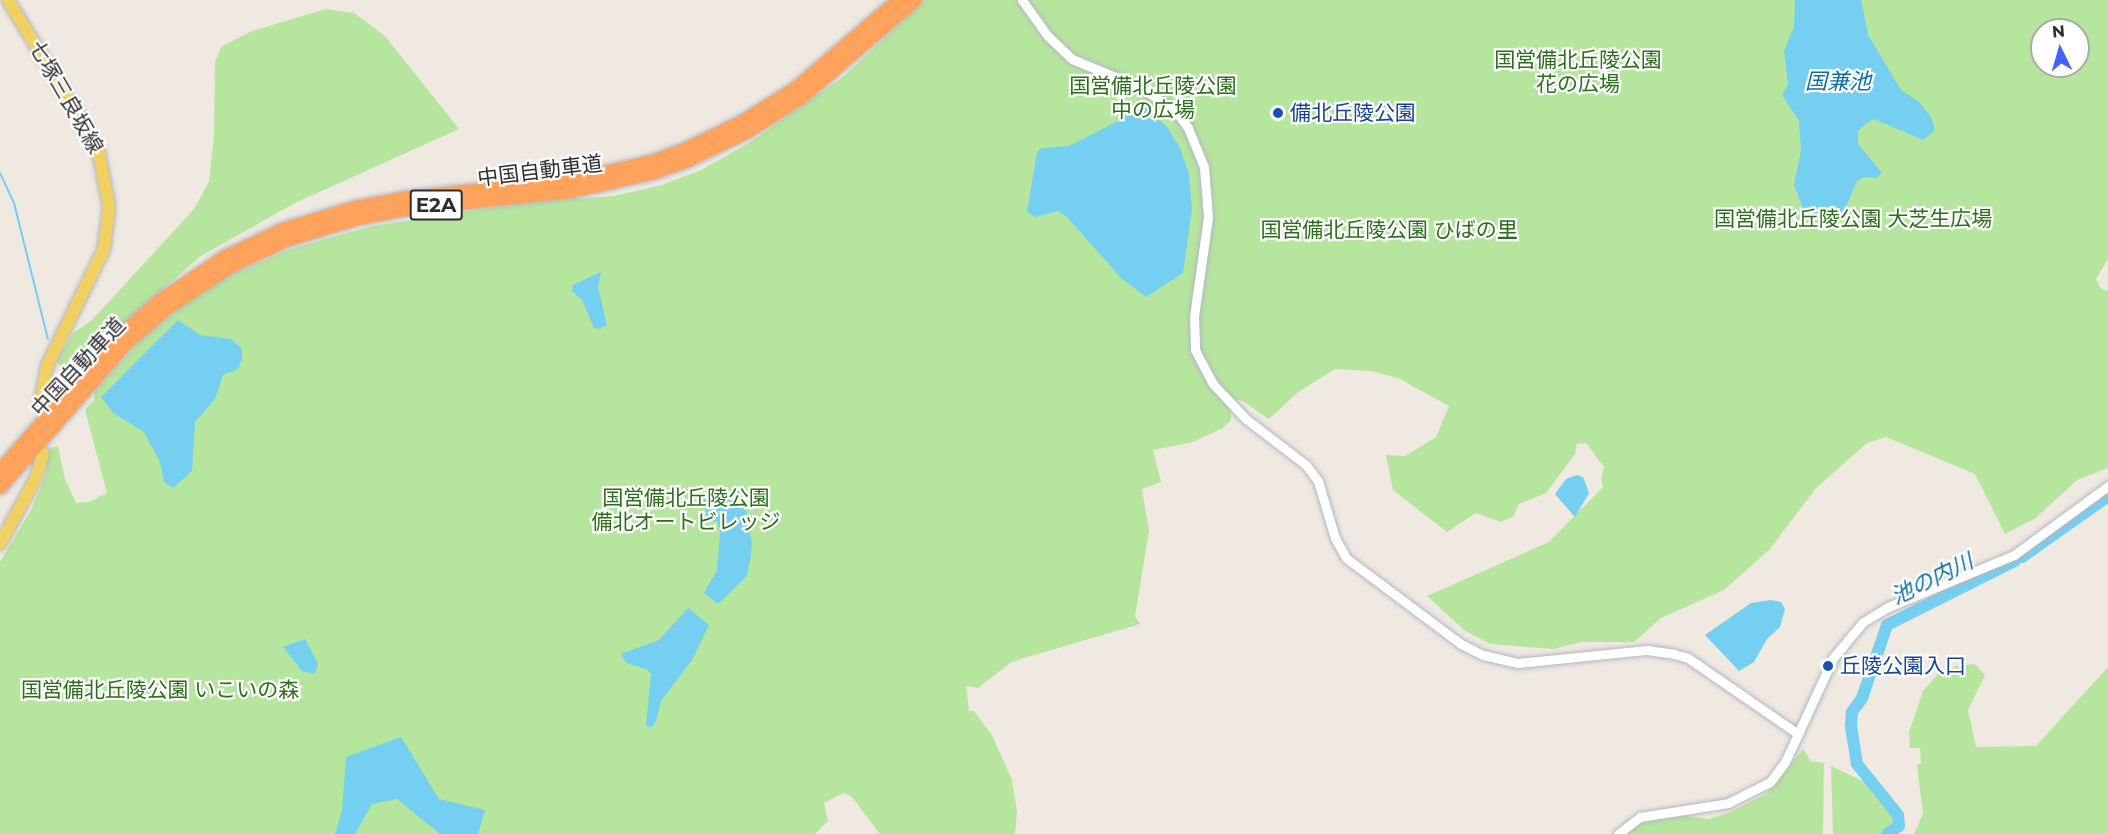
<!DOCTYPE html>
<html>
<head>
<meta charset="utf-8">
<style>
	body { margin:0 }
	#map { position:relative; width:2108px; height:834px; overflow:hidden; background:#efe9e1; font-family:Montserrat,"Noto Sans JP",sans-serif }
	div>[style] { position:absolute }
	[style*='--x'] { left:calc(var(--x)*1px); top:calc(var(--y)*1px); width:calc(var(--w)*1px); rotate:calc(var(--a)*1deg) }
	.green>* { inset:0; background:#b6e59e }
	.water>* { inset:0; background:#75cff0 }
	.stream>* { height:2px; margin:-1px; padding:0 1px; transform-origin:1px; border-radius:1px; background:#75cff0 }
	.river>* { height:12px; margin:-6px; padding:0 6px; transform-origin:6px; border-radius:6px; background:#75cff0 }
	.major-tunnel>* { height:12px; margin-top:-6px; transform-origin:0; background:repeating-linear-gradient(90deg,#c8c4bd 0 12px,transparent 0 18px) }
	.roads { filter:drop-shadow(0 0 2px #b4b7c1) drop-shadow(0 0 2px #b4b7c1) }
	.minor>* { height:9px; margin:-4.5px; padding:0 4.5px; transform-origin:4.5px; border-radius:4.5px; background:#fff }
	.major>* { height:12px; margin:-6px; padding:0 6px; transform-origin:6px; border-radius:6px; background:#f2d163 }
	.highway>* { height:14px; margin:-7px; padding:0 7px; transform-origin:7px; border-radius:7px; background:#ffa35c }
	.dots>* { width:16px; height:16px; translate:-50% -50%; box-sizing:border-box; border:3px solid #fff; border-radius:50% }
	span { translate:-50% -50%; white-space:nowrap; text-align:center; line-height:1.15; -webkit-text-stroke:4.5px #fff; paint-order:stroke }
	.shield-label span { padding:2px 4px; background:#fff; border:2px solid; border-radius:4px; -webkit-text-stroke-width:0 }
	.shield-label { font-size:20px; color:#2e2e2e; font-weight:700 }
	.park-label { font-size:21px; color:#2c6e1b }
	.street-label { font-size:21px; color:#2e2e2e }
	.transit-label { font-size:21px; color:#164399 }
	.left { translate:0 -50%; text-align:left }
	.water-label { font-size:22px; color:#0d6fa3; font-style:italic }
	.north { position:absolute; left:2030px; top:18px; width:60px; height:60px; box-sizing:border-box; background:#fff; border:2px solid #ababab; border-radius:50%; rotate:355deg; font-size:16px; font-weight:700; line-height:24px; text-align:center; color:#2e2e2e }
	.north::after { content:''; display:block; margin:auto; width:21px; height:27px; background:#4264fb; clip-path:polygon(50% 0,100% 100%,50% 72%,0 100%) }
</style>
</head>
<body>
<div id="map">
	<div class="green">
		<div style="clip-path:polygon(evenodd,925px 0,2108px 0,2108px 259px,2096px 279px,2101px 289px,2108px 291px,2108px 468px,2077px 480px,2036px 518px,2005px 534px,1975px 474px,1886px 437px,1867px 443px,1816px 488px,1770px 549px,1724px 590px,1661px 618px,1634px 642px,1581px 642px,1553px 649px,1490px 644px,1464px 630px,1427px 596px,1549px 542px,1603px 487px,1601px 479px,1604px 467px,1586px 443px,1577px 444px,1575px 454px,1546px 493px,1519px 504px,1513px 517px,1501px 522px,1476px 513px,1447px 532px,1393px 490px,1386px 455px,1405px 456px,1436px 437px,1449px 406px,1398px 378px,1371px 371px,1335px 369px,1297px 393px,1269px 419px,1243px 401px,1220px 396px,1231px 408px,1231px 420px,1223px 428px,1193px 442px,1153px 450px,1161px 482px,1142px 489px,1149px 531px,1135px 616px,1140px 624px,1024px 658px,1010px 663px,978px 688px,966px 686px,969px 711px,974px 711px,992px 735px,1012px 780px,1017px 811px,1015px 834px,880px 834px,851px 796px,843px 793px,824px 803px,828px 821px,815px 834px,0 834px,0 562px,31px 510px,46px 475px,48px 449px,58px 446px,65px 479px,76px 503px,89px 502px,107px 493px,85px 410px,94px 400px,94px 391px,145px 335px,211px 283px,290px 249px,368px 227px,441px 215px,539px 201px,614px 196px,662px 185px,701px 170px,749px 143px,844px 76px,925px 0,2042px 30px,2078px 30px,2078px 66px,2042px 66px,2042px 30px)"></div>
		<div style="clip-path:polygon(326px 9px,354px 13px,385px 36px,459px 129px,295px 203px,199px 257px,69px 373px,56px 362px,73px 333px,92px 320px,194px 209px,209px 182px,214px 135px,215px 62px,221px 47px,252px 31px)"></div>
		<div style="clip-path:polygon(1975px 664px,1985px 675px,1968px 710px,1976px 747px,2036px 746px,2108px 667px,2108px 834px,1914px 834px,1923px 814px,1917px 765px,1921px 763px,1920px 748px,1910px 748px,1909px 732px,1923px 691px,1938px 674px,1956px 666px)"></div>
		<div style="clip-path:polygon(1803px 749px,1811px 761px,1824px 763px,1823px 834px,1624px 834px,1641px 822px,1670px 814px,1709px 819px,1728px 813px,1766px 794px)"></div>
		<div style="clip-path:polygon(1831px 766px,1867px 783px,1891px 805px,1895px 814px,1894px 829px,1884px 834px,1833px 834px)"></div>
	</div>
	<div class="water">
		<div style="clip-path:polygon(1795px 0,1861px 0,1868px 35px,1901px 90px,1919px 102px,1931px 117px,1935px 130px,1923px 140px,1874px 119px,1865px 124px,1858px 131px,1858px 144px,1882px 173px,1876px 178px,1864px 177px,1857px 181px,1843px 213px,1833px 221px,1804px 211px,1794px 185px,1801px 151px,1799px 121px,1782px 95px,1788px 84px,1784px 51px,1794px 26px)"></div>
		<div style="clip-path:polygon(1139px 100px,1167px 127px,1180px 148px,1189px 174px,1192px 209px,1183px 273px,1146px 297px,1121px 278px,1066px 216px,1058px 211px,1036px 217px,1027px 212px,1037px 152px,1042px 148px,1069px 146px,1120px 120px)"></div>
		<div style="clip-path:polygon(601px 272px,598px 287px,607px 325px,600px 329px,594px 328px,582px 300px,572px 291px,573px 285px)"></div>
		<div style="clip-path:polygon(178px 320px,200px 335px,231px 339px,242px 349px,242px 359px,238px 369px,223px 375px,215px 399px,195px 422px,192px 471px,173px 488px,164px 482px,160px 462px,144px 432px,113px 413px,101px 397px)"></div>
		<div style="clip-path:polygon(1577px 475px,1583px 477px,1589px 493px,1575px 517px,1555px 494px,1566px 479px)"></div>
		<div style="clip-path:polygon(738px 490px,744px 500px,752px 544px,750px 562px,746px 577px,718px 604px,704px 593px,717px 570px,720px 533px,718px 522px,707px 519px,703px 497px)"></div>
		<div style="clip-path:polygon(1771px 600px,1781px 602px,1785px 609px,1780px 627px,1767px 639px,1754px 662px,1739px 671px,1705px 635px,1751px 603px)"></div>
		<div style="clip-path:polygon(688px 608px,709px 625px,692px 660px,661px 701px,656px 721px,652px 727px,646px 726px,651px 674px,646px 669px,626px 663px,621px 654px,659px 640px)"></div>
		<div style="clip-path:polygon(305px 639px,318px 664px,315px 674px,302px 671px,283px 647px)"></div>
		<div style="clip-path:polygon(401px 737px,439px 799px,485px 810px,478px 834px,440px 834px,397px 799px,372px 804px,355px 834px,335px 834px,342px 811px,346px 757px)"></div>
	</div>
	<div class="stream">
		<div style="--x:0;--y:173;--w:33;--a:65"></div>
		<div style="--x:14;--y:203;--w:140;--a:76"></div>
	</div>
	<div class="river">
		<div style="--x:2022;--y:557;--w:105;--a:-35.3"></div>
		<div style="--x:1887;--y:834;--w:14;--a:-34"></div>
		<div style="--x:1899;--y:826;--w:11;--a:-95"></div>
		<div style="--x:1898;--y:815;--w:65;--a:-128.8"></div>
		<div style="--x:1857;--y:764;--w:39;--a:-99"></div>
		<div style="--x:1851;--y:725;--w:13;--a:-86"></div>
		<div style="--x:1852;--y:712;--w:17;--a:-54"></div>
		<div style="--x:1862;--y:698;--w:77;--a:-71.1"></div>
		<div style="--x:1887;--y:625;--w:143;--a:-26.6"></div>
	</div>
	<div class="major-tunnel">
		<div style="--x:41;--y:401;--w:29;--a:88"></div>
	</div>
	<div class="roads">
		<div class="minor">
			<div style="--x:1022;--y:0;--w:43;--a:54.5"></div>
			<div style="--x:1047;--y:35;--w:35;--a:44"></div>
			<div style="--x:1072;--y:59;--w:78;--a:22.6"></div>
			<div style="--x:1144;--y:89;--w:42;--a:36.3"></div>
			<div style="--x:1178;--y:114;--w:17;--a:54"></div>
			<div style="--x:1188;--y:128;--w:42;--a:67.7"></div>
			<div style="--x:1204;--y:167;--w:50;--a:85.4"></div>
			<div style="--x:1208;--y:217;--w:100;--a:98"></div>
			<div style="--x:1194;--y:316;--w:34;--a:88"></div>
			<div style="--x:1195;--y:350;--w:38;--a:62"></div>
			<div style="--x:1213;--y:384;--w:48;--a:46.7"></div>
			<div style="--x:1246;--y:419;--w:76;--a:37.5"></div>
			<div style="--x:1306;--y:465;--w:20;--a:53"></div>
			<div style="--x:1318;--y:481;--w:59;--a:73.4"></div>
			<div style="--x:1335;--y:538;--w:23;--a:61"></div>
			<div style="--x:1346;--y:558;--w:144;--a:36.8"></div>
			<div style="--x:1461;--y:644;--w:25;--a:27"></div>
			<div style="--x:1483;--y:655;--w:36;--a:13"></div>
			<div style="--x:1518;--y:663;--w:130;--a:-5.8"></div>
			<div style="--x:1647;--y:650;--w:27;--a:8"></div>
			<div style="--x:1674;--y:654;--w:15;--a:16"></div>
			<div style="--x:1688;--y:658;--w:134;--a:34.6"></div>
			<div style="--x:1618;--y:834;--w:28;--a:-38"></div>
			<div style="--x:1640;--y:817;--w:89;--a:-9"></div>
			<div style="--x:1728;--y:803;--w:47;--a:-26.6"></div>
			<div style="--x:1770;--y:782;--w:25;--a:-53"></div>
			<div style="--x:1785;--y:762;--w:115;--a:-65.2"></div>
			<div style="--x:1833;--y:658;--w:47;--a:-50.2"></div>
			<div style="--x:1863;--y:622;--w:29;--a:-31"></div>
			<div style="--x:1888;--y:607;--w:136;--a:-22.4"></div>
			<div style="--x:2014;--y:555;--w:117;--a:-36.3"></div>
		</div>
		<div class="major">
			<div style="--x:8;--y:0;--w:173;--a:58.7"></div>
			<div style="--x:98;--y:148;--w:60;--a:79.4"></div>
			<div style="--x:109;--y:207;--w:42;--a:96.8"></div>
			<div style="--x:104;--y:249;--w:130;--a:116"></div>
			<div style="--x:47;--y:366;--w:36;--a:100"></div>
			<div style="--x:0;--y:544;--w:75;--a:-61.4"></div>
			<div style="--x:36;--y:478;--w:25;--a:-74"></div>
		</div>
		<div class="highway">
			<div style="--x:0;--y:471;--w:180;--a:-48.6"></div>
			<div style="--x:119;--y:336;--w:55;--a:-40.6"></div>
			<div style="--x:161;--y:300;--w:78;--a:-33.5"></div>
			<div style="--x:226;--y:257;--w:63;--a:-25.3"></div>
			<div style="--x:283;--y:230;--w:76;--a:-16.8"></div>
			<div style="--x:356;--y:208;--w:54;--a:-10.7"></div>
			<div style="--x:409;--y:198;--w:163;--a:-6"></div>
			<div style="--x:571;--y:181;--w:83;--a:-13.2"></div>
			<div style="--x:652;--y:162;--w:35;--a:-20"></div>
			<div style="--x:685;--y:150;--w:64;--a:-25.8"></div>
			<div style="--x:743;--y:122;--w:64;--a:-32.2"></div>
			<div style="--x:797;--y:88;--w:135;--a:-40.8"></div>
			<div style="--x:0;--y:487;--w:191;--a:-48.8"></div>
			<div style="--x:126;--y:343;--w:54;--a:-40.5"></div>
			<div style="--x:167;--y:308;--w:77;--a:-33.3"></div>
			<div style="--x:231;--y:266;--w:61;--a:-25.3"></div>
			<div style="--x:286;--y:240;--w:75;--a:-17"></div>
			<div style="--x:358;--y:218;--w:54;--a:-10.7"></div>
			<div style="--x:411;--y:208;--w:162;--a:-6"></div>
			<div style="--x:572;--y:191;--w:85;--a:-12.9"></div>
			<div style="--x:655;--y:172;--w:37;--a:-20"></div>
			<div style="--x:690;--y:159;--w:64;--a:-25.8"></div>
			<div style="--x:748;--y:131;--w:65;--a:-32.5"></div>
			<div style="--x:803;--y:96;--w:148;--a:-40.6"></div>
		</div>
	</div>
	<div class="dots">
		<div style="left:1278px;top:113px;background:#1a4fb4"></div>
		<div style="left:1828px;top:666px;background:#1a4fb4"></div>
	</div>
	<div class="shield-label">
		<span style="left:436px;top:205px">E2A</span>
	</div>
	<div class="park-label">
		<span style="left:1578px;top:72px">国営備北丘陵公園<br>花の広場</span>
		<span style="left:1153px;top:98px">国営備北丘陵公園<br>中の広場</span>
		<span style="left:1853px;top:219px">国営備北丘陵公園 大芝生広場</span>
		<span style="left:1389px;top:230px">国営備北丘陵公園 ひばの里</span>
		<span style="left:686px;top:510px">国営備北丘陵公園<br>備北オートビレッジ</span>
		<span style="left:160px;top:690px">国営備北丘陵公園 いこいの森</span>
	</div>
	<div class="street-label">
		<span style="left:66px;top:97px;rotate:60deg">七塚三良坂線</span>
		<span style="left:540px;top:171px;rotate:-7deg">中国自動車道</span>
		<span style="left:78px;top:367px;rotate:-47deg">中国自動車道</span>
	</div>
	<div class="transit-label">
		<span class="left" style="left:1290px;top:113px">備北丘陵公園</span>
		<span class="left" style="left:1840px;top:666px">丘陵公園入口</span>
	</div>
	<div class="water-label">
		<span style="left:1838px;top:82px">国兼池</span>
		<span style="left:1932px;top:579px;rotate:-26deg">池の内川</span>
	</div>
	<div class="north">N</div>
</div>
</body>
</html>
